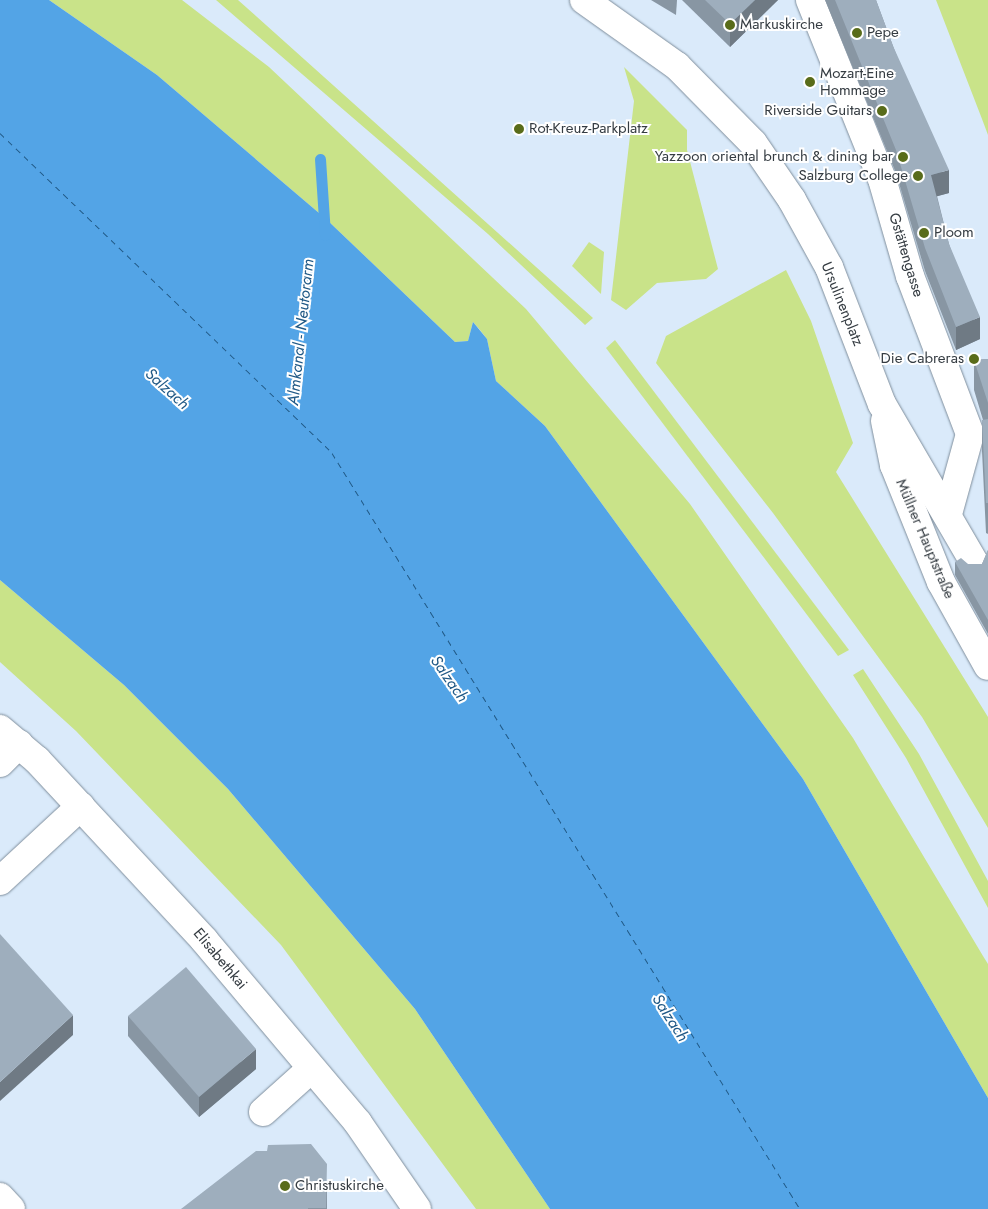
<!DOCTYPE html>
<html>
<head>
<meta charset="utf-8">
<style>
	body { margin:0 }
	#map { position:relative; width:988px; height:1209px; overflow:hidden; background:#daeafa; font-family:Jost,sans-serif }
	div>[style] { position:absolute }
	[style*='--x'] { left:calc(var(--x)*1px); top:calc(var(--y)*1px); width:calc(var(--w)*1px); rotate:calc(var(--a)*1deg) }
	.green>* { inset:0; background:#c9e389 }
	.water>* { inset:0; background:#53a4e6 }
	.stream>* { height:11px; margin:-5.5px; padding:0 5.5px; transform-origin:5.5px; border-radius:5.5px; background:#53a4e6 }
	.ferry>* { height:1px; margin-top:-0.5px; transform-origin:0; background:repeating-linear-gradient(90deg,#205986 0 6px,transparent 0 11px) }
	.roads { filter:drop-shadow(0 0 1px #7f8e9c) drop-shadow(0 0 1px #7f8e9c) }
	.minor>* { height:28px; margin:-14px; padding:0 14px; transform-origin:14px; border-radius:14px; background:#fff }
	.major>* { height:28px; margin:-14px; padding:0 14px; transform-origin:14px; border-radius:14px; background:#fff }
	.wall>* { inset:0; background:#8896a3 }
	.shaded-wall>* { inset:0; background:#6f7a84 }
	.building>* { inset:0; background:#9eaebd }
	.dots>* { width:14px; height:14px; translate:-50% -50%; box-sizing:border-box; border:2px solid #fff; border-radius:50% }
	span { translate:-50% -50%; white-space:nowrap; text-align:center; line-height:1.15; -webkit-text-stroke:4px #fff; paint-order:stroke }
	.poi-label { font-size:15px; color:#353c42 }
	.left { translate:0 -50%; text-align:left }
	.right { translate:-100% -50%; text-align:right }
	.street-label { font-size:15px; color:#353c42 }
	.water-label { font-size:16px; color:#205986; font-style:italic }
</style>
</head>
<body>
<div id="map">
	<div class="green">
		<div style="clip-path:polygon(49px 0,182px 0,269px 67px,526px 309px,690px 504px,853px 738px,983px 956px,988px 964px,988px 1098px,803px 779px,545px 426px,496px 381px,487px 339px,480px 330px,473px 322px,468px 341px,455px 342px,326px 219px,157px 75px)"></div>
		<div style="clip-path:polygon(216px 0,238px 0,593px 318px,585px 325px,488px 234px)"></div>
		<div style="clip-path:polygon(936px 0,988px 0,988px 135px,982px 119px)"></div>
		<div style="clip-path:polygon(624px 67px,687px 130px,687px 150px,718px 269px,706px 279px,657px 283px,626px 310px,611px 300px,634px 101px)"></div>
		<div style="clip-path:polygon(589px 242px,604px 252px,601px 294px,572px 266px)"></div>
		<div style="clip-path:polygon(786px 270px,811px 321px,853px 443px,836px 472px,988px 717px,988px 828px,922px 717px,773px 513px,656px 363px,666px 336px)"></div>
		<div style="clip-path:polygon(615px 340px,849px 650px,838px 656px,606px 348px)"></div>
		<div style="clip-path:polygon(0 580px,124px 685px,228px 789px,415px 1009px,550px 1209px,476px 1209px,281px 945px,76px 731px,0 662px)"></div>
		<div style="clip-path:polygon(863px 669px,919px 754px,988px 881px,988px 908px,906px 758px,853px 675px)"></div>
	</div>
	<div class="water">
		<div style="clip-path:polygon(0 0,49px 0,157px 75px,326px 219px,455px 342px,468px 341px,473px 322px,487px 339px,496px 381px,545px 426px,803px 779px,988px 1098px,988px 1209px,550px 1209px,415px 1009px,228px 789px,124px 685px,0 580px)"></div>
	</div>
	<div class="stream">
		<div style="--x:320;--y:159;--w:76;--a:86.2"></div>
	</div>
	<div class="ferry">
		<div style="--x:0;--y:133;--w:461;--a:43.9"></div>
		<div style="--x:332;--y:453;--w:889;--a:58.24"></div>
	</div>
	<div class="roads">
		<div class="minor">
			<div style="--x:584;--y:0;--w:114;--a:35.4"></div>
			<div style="--x:677;--y:66;--w:108;--a:45.4"></div>
			<div style="--x:753;--y:143;--w:69;--a:55.6"></div>
			<div style="--x:792;--y:200;--w:77;--a:61.1"></div>
			<div style="--x:829;--y:267;--w:147;--a:68.9"></div>
			<div style="--x:882;--y:404;--w:185;--a:59.8"></div>
			<div style="--x:810;--y:0;--w:193;--a:68.1"></div>
			<div style="--x:882;--y:179;--w:101;--a:73.9"></div>
			<div style="--x:910;--y:276;--w:169;--a:69.2"></div>
			<div style="--x:970;--y:434;--w:83;--a:105.4"></div>
			<div style="--x:885;--y:421;--w:45;--a:78.4"></div>
			<div style="--x:894;--y:465;--w:126;--a:68.1"></div>
			<div style="--x:941;--y:582;--w:96;--a:60.8"></div>
			<div style="--x:0;--y:729;--w:48;--a:40"></div>
			<div style="--x:37;--y:760;--w:246;--a:47.1"></div>
			<div style="--x:204;--y:940;--w:239;--a:49.9"></div>
			<div style="--x:358;--y:1123;--w:104;--a:55.5"></div>
			<div style="--x:0;--y:763;--w:27;--a:-45"></div>
			<div style="--x:0;--y:881;--w:110;--a:-42.8"></div>
			<div style="--x:263;--y:1112;--w:64;--a:-41.9"></div>
		</div>
		<div class="major">
			<div style="--x:0;--y:1197;--w:16;--a:47"></div>
		</div>
	</div>
	<div class="wall">
		<div style="clip-path:polygon(651px 0,677px 0,676px 15px)"></div>
		<div style="clip-path:polygon(682px 0,778px 0,730px 47px)"></div>
		<div style="clip-path:polygon(825px 0,876px 0,893px 46px,949px 193px,937px 196px,949px 244px,980px 339px,956px 350px,925px 271px,896px 173px)"></div>
		<div style="clip-path:polygon(988px 359px,988px 534px,986px 533px,982px 451px,982px 420px,983px 420px,974px 390px,974px 360px)"></div>
		<div style="clip-path:polygon(988px 550px,988px 634px,955px 575px,955px 562px,968px 564px,982px 564px)"></div>
		<div style="clip-path:polygon(128px 1016px,256px 1069px,199px 1117px,128px 1036px)"></div>
		<div style="clip-path:polygon(327px 1189px,327px 1209px,181px 1209px)"></div>
	</div>
	<div class="shaded-wall">
		<div style="clip-path:polygon(755px 0,778px 0,730px 47px,730px 24px)"></div>
		<div style="clip-path:polygon(949px 170px,949px 193px,931px 198px,931px 175px)"></div>
		<div style="clip-path:polygon(980px 317px,980px 339px,956px 350px,956px 327px)"></div>
		<div style="clip-path:polygon(73px 1015px,73px 1035px,0 1101px,0 1082px)"></div>
		<div style="clip-path:polygon(256px 1049px,256px 1069px,199px 1117px,199px 1097px)"></div>
	</div>
	<div class="building">
		<div style="clip-path:polygon(705px 0,755px 0,730px 24px)"></div>
		<div style="clip-path:polygon(835px 0,876px 0,893px 46px,949px 170px,931px 175px,949px 244px,980px 317px,956px 327px,925px 248px,896px 150px)"></div>
		<div style="clip-path:polygon(988px 359px,988px 403px,974px 360px)"></div>
		<div style="clip-path:polygon(988px 419px,988px 503px,986px 503px,982px 420px)"></div>
		<div style="clip-path:polygon(988px 550px,988px 620px,955px 562px,961px 558px,968px 564px,982px 564px)"></div>
		<div style="clip-path:polygon(0 934px,73px 1015px,0 1082px)"></div>
		<div style="clip-path:polygon(186px 967px,256px 1049px,199px 1097px,128px 1016px)"></div>
		<div style="clip-path:polygon(311px 1144px,327px 1164px,326px 1208px,308px 1208px,308px 1209px,181px 1209px,256px 1151px,267px 1151px,268px 1145px)"></div>
	</div>
	<div class="dots">
		<div style="left:730px;top:25px;background:#596c1a"></div>
		<div style="left:857px;top:33px;background:#596c1a"></div>
		<div style="left:810px;top:82px;background:#596c1a"></div>
		<div style="left:882px;top:111px;background:#596c1a"></div>
		<div style="left:519px;top:129px;background:#596c1a"></div>
		<div style="left:903px;top:157px;background:#596c1a"></div>
		<div style="left:918px;top:176px;background:#596c1a"></div>
		<div style="left:924px;top:233px;background:#596c1a"></div>
		<div style="left:974px;top:359px;background:#596c1a"></div>
		<div style="left:285px;top:1186px;background:#596c1a"></div>
	</div>
	<div class="poi-label">
		<span class="left" style="left:740px;top:25px">Markuskirche</span>
		<span class="left" style="left:867px;top:33px">Pepe</span>
		<span class="left" style="left:820px;top:82px">Mozart-Eine<br>Hommage</span>
		<span class="right" style="left:872px;top:111px">Riverside Guitars</span>
		<span class="left" style="left:529px;top:129px">Rot-Kreuz-Parkplatz</span>
		<span class="right" style="left:893px;top:157px">Yazzoon oriental brunch &amp; dining bar</span>
		<span class="right" style="left:908px;top:176px">Salzburg College</span>
		<span class="left" style="left:934px;top:233px">Ploom</span>
		<span class="right" style="left:964px;top:359px">Die Cabreras</span>
		<span class="left" style="left:295px;top:1186px">Christuskirche</span>
	</div>
	<div class="street-label">
		<span style="left:906px;top:255px;rotate:73deg">Gstättengasse</span>
		<span style="left:842px;top:304px;rotate:68deg">Ursulinenplatz</span>
		<span style="left:925px;top:539px;rotate:67deg">Müllner Hauptstraße</span>
		<span style="left:220px;top:959px;rotate:50deg">Elisabethkai</span>
	</div>
	<div class="water-label">
		<span style="left:301px;top:332px;rotate:-84deg">Almkanal - Neutorarm</span>
		<span style="left:167px;top:389px;rotate:42deg">Salzach</span>
		<span style="left:449px;top:679px;rotate:55deg">Salzach</span>
		<span style="left:670px;top:1018px;rotate:57deg">Salzach</span>
	</div>
</div>
</body>
</html>
